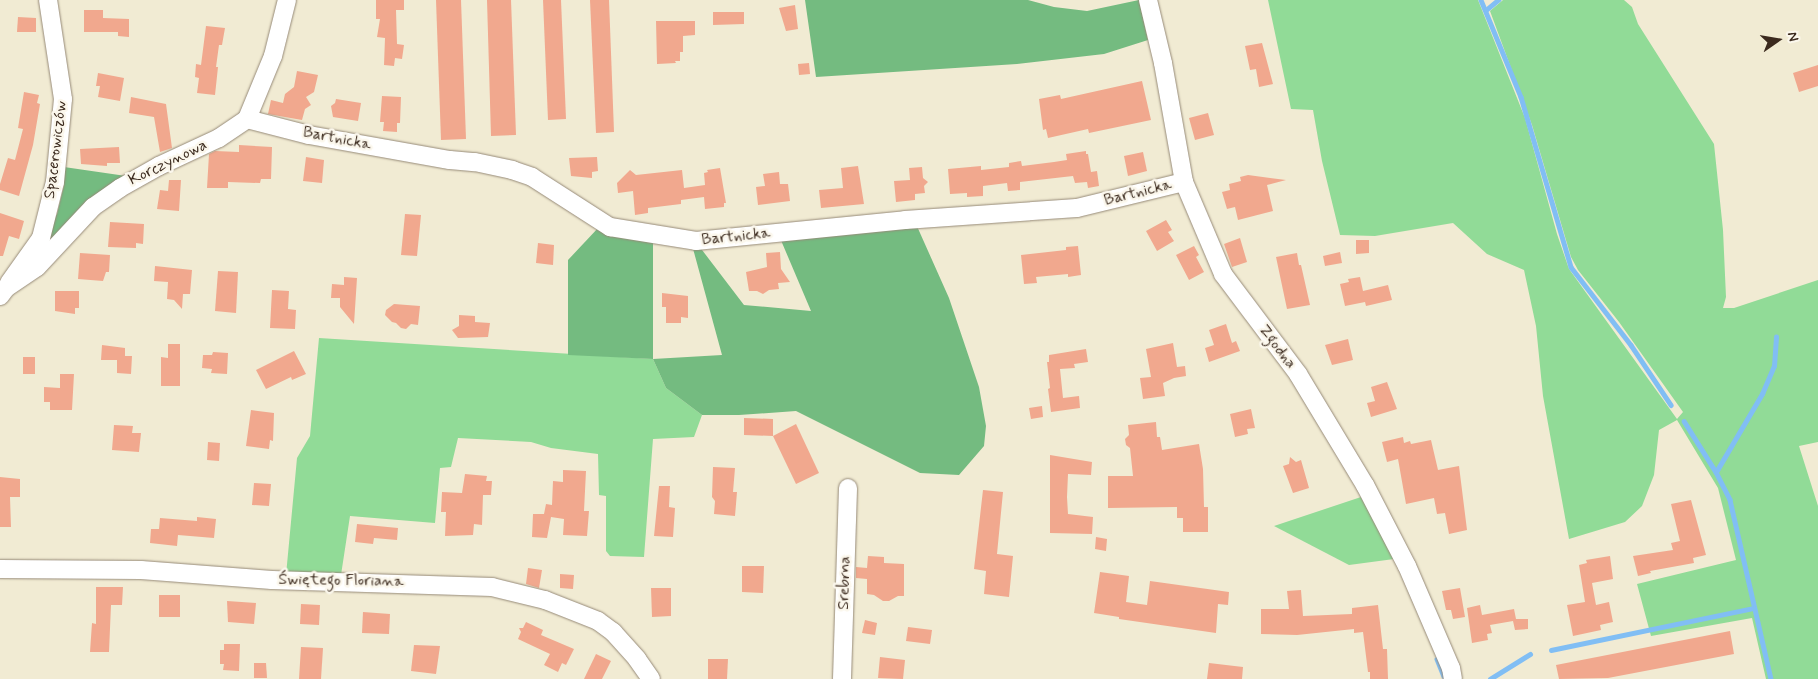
<!DOCTYPE html>
<html>
<head>
<meta charset="utf-8">
<style>
	body { margin:0 }
	#map { position:relative; width:1818px; height:679px; overflow:hidden; background:#f1ebd3; font-family:Mynerve,sans-serif }
	div>[style] { position:absolute }
	[style*='--x'] { left:calc(var(--x)*1px); top:calc(var(--y)*1px); width:calc(var(--w)*1px); rotate:calc(var(--a)*1deg) }
	.green>* { inset:0; background:#91db97 }
	.forest>* { inset:0; background:#74bb80 }
	.stream>* { height:4.5px; margin:-2.25px; padding:0 2.25px; transform-origin:2.25px; border-radius:2.25px; background:#81bef4 }
	.building>* { inset:0; background:#f1a88e }
	.roads { filter:drop-shadow(0 0 1px #968a78) drop-shadow(0 0 1px #968a78) }
	.minor>* { height:18px; margin:-9px; padding:0 9px; transform-origin:9px; border-radius:9px; background:#fff }
	span { translate:-50% -50%; white-space:nowrap; text-align:center; line-height:1.15; -webkit-text-stroke:5px #fbf7ec; paint-order:stroke }
	.street-label { font-size:16px; color:#3b2a1e }
	.north { position:absolute; left:1753px; top:15px; width:50px; height:50px; -webkit-text-stroke:4px #fbf7ec; paint-order:stroke; rotate:77deg; font-size:14px; font-weight:700; line-height:20px; text-align:center; color:#3b2a1e }
	.north::after { content:''; display:block; margin:auto; width:18px; height:22px; background:#3b2a1e; clip-path:polygon(50% 0,100% 100%,50% 72%,0 100%) }
</style>
</head>
<body>
<div id="map">
	<div class="green">
		<div style="clip-path:polygon(1268px 0,1478px 0,1525px 118px,1557px 234px,1569px 269px,1677px 419px,1683px 412px,1619px 322px,1578px 270px,1571px 257px,1532px 125px,1490px 11px,1503px 0,1624px 0,1632px 7px,1638px 24px,1714px 144px,1723px 230px,1726px 297px,1723px 308px,1734px 308px,1818px 280px,1818px 442px,1799px 446px,1818px 506px,1818px 679px,1766px 679px,1752px 618px,1651px 636px,1637px 584px,1736px 560px,1718px 488px,1677px 420px,1659px 430px,1654px 475px,1642px 506px,1625px 522px,1569px 539px,1543px 396px,1536px 326px,1524px 270px,1487px 254px,1453px 223px,1375px 236px,1340px 235px,1322px 161px,1313px 110px,1291px 109px)"></div>
		<div style="clip-path:polygon(319px 338px,653px 359px,666px 388px,702px 415px,694px 437px,653px 439px,644px 557px,610px 556px,606px 551px,606px 496px,599px 495px,598px 454px,551px 448px,531px 442px,458px 438px,451px 467px,440px 468px,435px 523px,350px 516px,341px 575px,286px 575px,297px 458px,310px 436px)"></div>
		<div style="clip-path:polygon(1361px 497px,1394px 559px,1349px 565px,1274px 526px)"></div>
	</div>
	<div class="forest">
		<div style="clip-path:polygon(805px 0,1028px 0,1054px 7px,1087px 11px,1139px 0,1148px 40px,1104px 54px,1017px 64px,816px 77px)"></div>
		<div style="clip-path:polygon(64px 167px,126px 176px,24px 273px,57px 214px,64px 185px)"></div>
		<div style="clip-path:polygon(916px 224px,949px 298px,979px 387px,986px 426px,984px 446px,959px 475px,920px 473px,796px 411px,739px 415px,702px 415px,666px 388px,653px 359px,568px 355px,568px 260px,599px 227px,653px 238px,653px 359px,722px 355px,692px 245px,699px 246px,744px 305px,811px 311px,780px 238px)"></div>
	</div>
	<div class="stream">
		<div style="--x:1481;--y:0;--w:105;--a:67.6"></div>
		<div style="--x:1521;--y:97;--w:177;--a:73.6"></div>
		<div style="--x:1571;--y:267;--w:98;--a:52.4"></div>
		<div style="--x:1631;--y:345;--w:72;--a:56.3"></div>
		<div style="--x:1486;--y:10;--w:16;--a:-40"></div>
		<div style="--x:1684;--y:421;--w:60;--a:57.9"></div>
		<div style="--x:1716;--y:472;--w:31;--a:63"></div>
		<div style="--x:1730;--y:500;--w:184;--a:77.1"></div>
		<div style="--x:1716;--y:472;--w:91;--a:-59.5"></div>
		<div style="--x:1762;--y:394;--w:30;--a:-67"></div>
		<div style="--x:1774;--y:366;--w:29;--a:-86"></div>
		<div style="--x:1551;--y:650;--w:207;--a:-11.7"></div>
		<div style="--x:1437;--y:659;--w:18;--a:68"></div>
		<div style="--x:1490;--y:679;--w:47;--a:-32"></div>
	</div>
	<div class="building">
		<div style="clip-path:polygon(376px 0,404px 0,404px 10px,396px 10px,397px 44px,404px 45px,402px 59px,395px 58px,394px 66px,384px 65px,385px 38px,377px 37px,380px 19px,376px 19px)"></div>
		<div style="clip-path:polygon(436px 0,461px 0,466px 139px,441px 140px)"></div>
		<div style="clip-path:polygon(487px 0,511px 0,516px 135px,491px 136px)"></div>
		<div style="clip-path:polygon(543px 0,561px 0,566px 119px,548px 120px)"></div>
		<div style="clip-path:polygon(590px 0,609px 0,614px 132px,596px 133px)"></div>
		<div style="clip-path:polygon(795px 5px,798px 29px,786px 31px,779px 8px)"></div>
		<div style="clip-path:polygon(84px 10px,103px 10px,103px 18px,129px 19px,129px 37px,118px 36px,118px 32px,84px 32px)"></div>
		<div style="clip-path:polygon(713px 12px,744px 12px,744px 24px,713px 25px)"></div>
		<div style="clip-path:polygon(18px 17px,36px 18px,36px 32px,17px 32px)"></div>
		<div style="clip-path:polygon(656px 21px,695px 21px,695px 35px,683px 36px,683px 52px,680px 52px,680px 61px,675px 61px,676px 63px,657px 64px)"></div>
		<div style="clip-path:polygon(206px 26px,225px 28px,222px 45px,219px 45px,216px 67px,218px 67px,215px 95px,197px 93px,199px 78px,195px 77px,196px 64px,201px 65px)"></div>
		<div style="clip-path:polygon(1262px 43px,1273px 84px,1259px 87px,1256px 69px,1250px 70px,1245px 46px)"></div>
		<div style="clip-path:polygon(809px 63px,810px 74px,799px 75px,798px 64px)"></div>
		<div style="clip-path:polygon(1818px 65px,1818px 86px,1799px 92px,1793px 73px)"></div>
		<div style="clip-path:polygon(297px 71px,318px 75px,314px 92px,306px 97px,311px 105px,305px 109px,302px 120px,268px 114px,271px 100px,283px 103px,285px 94px,294px 87px)"></div>
		<div style="clip-path:polygon(98px 73px,124px 78px,120px 101px,98px 97px,100px 86px,96px 86px)"></div>
		<div style="clip-path:polygon(1142px 81px,1151px 120px,1089px 133px,1088px 129px,1048px 138px,1046px 129px,1043px 130px,1039px 99px,1060px 95px,1061px 99px)"></div>
		<div style="clip-path:polygon(24px 92px,39px 95px,37px 103px,40px 104px,33px 145px,19px 196px,0 190px,0 184px,8px 158px,15px 160px,23px 129px,18px 128px)"></div>
		<div style="clip-path:polygon(382px 96px,401px 97px,400px 123px,397px 123px,397px 132px,383px 131px,384px 122px,380px 122px)"></div>
		<div style="clip-path:polygon(131px 97px,166px 104px,172px 148px,160px 152px,154px 117px,129px 113px)"></div>
		<div style="clip-path:polygon(336px 99px,361px 103px,358px 121px,333px 117px,331px 106px,335px 103px)"></div>
		<div style="clip-path:polygon(1208px 113px,1214px 135px,1195px 140px,1189px 118px)"></div>
		<div style="clip-path:polygon(239px 145px,272px 147px,271px 179px,261px 179px,260px 183px,228px 182px,228px 188px,207px 188px,209px 154px,215px 151px,239px 152px)"></div>
		<div style="clip-path:polygon(119px 147px,120px 163px,107px 163px,107px 166px,81px 164px,80px 149px)"></div>
		<div style="clip-path:polygon(1086px 151px,1086px 154px,1088px 154px,1091px 172px,1097px 171px,1099px 186px,1088px 188px,1087px 182px,1075px 183px,1073px 176px,1020px 182px,1020px 190px,1008px 191px,1007px 183px,983px 186px,983px 196px,967px 197px,967px 193px,950px 194px,948px 169px,981px 166px,981px 170px,1009px 167px,1009px 163px,1021px 161px,1022px 166px,1054px 162px,1067px 160px,1066px 154px)"></div>
		<div style="clip-path:polygon(1143px 152px,1147px 171px,1128px 176px,1124px 156px)"></div>
		<div style="clip-path:polygon(306px 157px,324px 160px,322px 183px,303px 181px)"></div>
		<div style="clip-path:polygon(597px 157px,598px 171px,592px 172px,592px 178px,571px 176px,569px 158px)"></div>
		<div style="clip-path:polygon(858px 166px,864px 204px,821px 208px,819px 190px,843px 188px,841px 168px)"></div>
		<div style="clip-path:polygon(922px 167px,923px 178px,928px 182px,924px 186px,925px 193px,915px 194px,915px 200px,896px 202px,894px 181px,910px 180px,909px 168px)"></div>
		<div style="clip-path:polygon(720px 168px,726px 203px,724px 203px,724px 207px,705px 209px,704px 197px,681px 200px,681px 204px,648px 208px,648px 213px,635px 215px,633px 191px,618px 193px,617px 183px,630px 170px,636px 175px,682px 170px,684px 188px,705px 185px,704px 173px,708px 172px,707px 170px)"></div>
		<div style="clip-path:polygon(779px 172px,780px 184px,788px 184px,790px 201px,758px 205px,756px 187px,765px 186px,763px 174px)"></div>
		<div style="clip-path:polygon(1248px 175px,1286px 180px,1267px 185px,1273px 211px,1238px 220px,1235px 207px,1227px 209px,1222px 192px,1230px 190px,1229px 184px,1241px 181px,1240px 177px)"></div>
		<div style="clip-path:polygon(169px 180px,181px 180px,179px 211px,157px 209px,160px 190px,168px 191px)"></div>
		<div style="clip-path:polygon(0 213px,24px 221px,19px 239px,9px 236px,3px 256px,0 256px)"></div>
		<div style="clip-path:polygon(405px 214px,421px 215px,417px 256px,401px 255px)"></div>
		<div style="clip-path:polygon(1166px 220px,1172px 230px,1168px 232px,1174px 241px,1157px 251px,1146px 231px)"></div>
		<div style="clip-path:polygon(110px 222px,144px 224px,143px 244px,136px 243px,136px 248px,108px 247px)"></div>
		<div style="clip-path:polygon(1240px 238px,1247px 262px,1232px 267px,1224px 244px)"></div>
		<div style="clip-path:polygon(1356px 240px,1369px 240px,1369px 253px,1356px 254px)"></div>
		<div style="clip-path:polygon(538px 243px,554px 245px,553px 265px,536px 263px)"></div>
		<div style="clip-path:polygon(1078px 246px,1081px 275px,1068px 277px,1068px 274px,1036px 277px,1037px 283px,1024px 284px,1021px 255px,1066px 250px,1066px 247px)"></div>
		<div style="clip-path:polygon(1194px 246px,1199px 255px,1196px 257px,1204px 272px,1189px 280px,1176px 255px)"></div>
		<div style="clip-path:polygon(780px 252px,781px 269px,790px 282px,778px 283px,779px 289px,769px 290px,763px 294px,757px 291px,749px 291px,746px 272px,767px 267px,766px 253px)"></div>
		<div style="clip-path:polygon(1340px 252px,1342px 263px,1325px 266px,1323px 256px)"></div>
		<div style="clip-path:polygon(80px 253px,110px 255px,109px 272px,106px 272px,103px 281px,78px 279px)"></div>
		<div style="clip-path:polygon(1297px 253px,1299px 265px,1301px 265px,1310px 305px,1287px 309px,1276px 257px)"></div>
		<div style="clip-path:polygon(155px 266px,192px 270px,190px 294px,183px 294px,182px 309px,174px 300px,167px 299px,168px 282px,154px 281px)"></div>
		<div style="clip-path:polygon(218px 271px,238px 272px,236px 313px,215px 311px)"></div>
		<div style="clip-path:polygon(344px 277px,357px 278px,354px 324px,340px 307px,340px 298px,331px 298px,332px 284px,344px 285px)"></div>
		<div style="clip-path:polygon(1360px 277px,1363px 291px,1388px 285px,1392px 300px,1366px 306px,1365px 302px,1345px 306px,1340px 284px,1349px 282px,1348px 279px)"></div>
		<div style="clip-path:polygon(272px 290px,289px 291px,288px 309px,296px 310px,295px 329px,270px 328px)"></div>
		<div style="clip-path:polygon(55px 291px,79px 291px,79px 308px,75px 308px,75px 314px,55px 311px)"></div>
		<div style="clip-path:polygon(662px 293px,688px 296px,688px 318px,681px 317px,681px 323px,666px 323px,666px 307px,662px 307px)"></div>
		<div style="clip-path:polygon(394px 304px,420px 306px,418px 325px,411px 324px,406px 329px,401px 328px,396px 323px,392px 322px,385px 315px,386px 310px)"></div>
		<div style="clip-path:polygon(459px 315px,475px 316px,475px 322px,490px 323px,488px 337px,458px 338px,452px 330px,459px 326px)"></div>
		<div style="clip-path:polygon(1226px 324px,1232px 343px,1236px 341px,1240px 351px,1209px 362px,1205px 348px,1214px 345px,1209px 330px)"></div>
		<div style="clip-path:polygon(1348px 339px,1353px 360px,1332px 365px,1325px 345px)"></div>
		<div style="clip-path:polygon(1173px 343px,1177px 367px,1185px 366px,1186px 376px,1174px 378px,1163px 383px,1165px 396px,1143px 399px,1140px 378px,1151px 377px,1146px 349px)"></div>
		<div style="clip-path:polygon(168px 344px,180px 344px,180px 386px,161px 386px,161px 357px,168px 358px)"></div>
		<div style="clip-path:polygon(102px 345px,125px 348px,125px 356px,132px 356px,131px 374px,117px 373px,117px 360px,101px 360px)"></div>
		<div style="clip-path:polygon(1086px 349px,1088px 362px,1074px 364px,1075px 368px,1060px 369px,1063px 398px,1079px 396px,1080px 408px,1051px 412px,1048px 389px,1050px 388px,1047px 362px,1049px 362px,1049px 355px)"></div>
		<div style="clip-path:polygon(294px 351px,306px 374px,292px 380px,291px 377px,266px 389px,256px 370px)"></div>
		<div style="clip-path:polygon(213px 352px,228px 353px,227px 374px,211px 373px,212px 369px,202px 368px,203px 355px,212px 355px)"></div>
		<div style="clip-path:polygon(23px 357px,35px 357px,35px 374px,23px 374px)"></div>
		<div style="clip-path:polygon(60px 374px,74px 374px,72px 410px,50px 410px,50px 402px,44px 402px,44px 387px,60px 388px)"></div>
		<div style="clip-path:polygon(1387px 382px,1397px 409px,1371px 417px,1367px 403px,1375px 401px,1371px 387px)"></div>
		<div style="clip-path:polygon(1042px 406px,1043px 417px,1031px 419px,1029px 408px)"></div>
		<div style="clip-path:polygon(1251px 409px,1255px 428px,1247px 429px,1248px 434px,1235px 437px,1230px 414px)"></div>
		<div style="clip-path:polygon(251px 410px,274px 413px,273px 441px,270px 440px,269px 449px,246px 446px)"></div>
		<div style="clip-path:polygon(744px 418px,773px 419px,773px 436px,744px 435px)"></div>
		<div style="clip-path:polygon(1156px 422px,1157px 437px,1160px 437px,1162px 450px,1199px 444px,1203px 469px,1204px 507px,1208px 507px,1208px 532px,1183px 532px,1183px 518px,1177px 518px,1177px 507px,1108px 508px,1108px 476px,1133px 476px,1130px 448px,1126px 445px,1125px 439px,1129px 435px,1128px 425px)"></div>
		<div style="clip-path:polygon(796px 424px,819px 473px,796px 484px,773px 436px)"></div>
		<div style="clip-path:polygon(114px 425px,133px 426px,132px 433px,141px 433px,139px 452px,112px 450px)"></div>
		<div style="clip-path:polygon(1403px 437px,1404px 443px,1410px 441px,1411px 444px,1431px 440px,1438px 470px,1459px 466px,1467px 530px,1449px 534px,1445px 513px,1437px 514px,1434px 498px,1406px 504px,1398px 459px,1387px 462px,1382px 442px)"></div>
		<div style="clip-path:polygon(208px 442px,220px 443px,219px 461px,207px 460px)"></div>
		<div style="clip-path:polygon(1050px 455px,1092px 462px,1091px 475px,1068px 474px,1067px 497px,1068px 514px,1093px 517px,1092px 534px,1050px 533px)"></div>
		<div style="clip-path:polygon(1290px 457px,1296px 462px,1301px 460px,1309px 488px,1293px 493px,1283px 466px,1289px 464px)"></div>
		<div style="clip-path:polygon(713px 467px,735px 468px,733px 492px,737px 492px,735px 516px,714px 514px,715px 501px,712px 497px)"></div>
		<div style="clip-path:polygon(563px 470px,586px 471px,584px 511px,589px 511px,587px 536px,563px 535px,564px 519px,551px 517px,547px 538px,532px 537px,533px 514px,544px 514px,546px 504px,552px 505px,553px 481px,563px 482px)"></div>
		<div style="clip-path:polygon(465px 474px,487px 476px,486px 481px,492px 481px,491px 495px,483px 495px,482px 525px,474px 524px,473px 535px,445px 536px,446px 512px,441px 512px,442px 492px,462px 493px)"></div>
		<div style="clip-path:polygon(0 477px,20px 479px,20px 497px,10px 497px,11px 527px,0 527px)"></div>
		<div style="clip-path:polygon(254px 483px,271px 484px,269px 506px,252px 505px)"></div>
		<div style="clip-path:polygon(659px 486px,670px 486px,669px 507px,675px 508px,673px 537px,654px 536px)"></div>
		<div style="clip-path:polygon(983px 490px,1003px 492px,997px 554px,1013px 556px,1009px 597px,984px 594px,986px 571px,974px 569px)"></div>
		<div style="clip-path:polygon(1691px 500px,1706px 555px,1693px 558px,1694px 563px,1650px 571px,1651px 573px,1638px 576px,1633px 556px,1673px 550px,1671px 543px,1680px 541px,1671px 504px)"></div>
		<div style="clip-path:polygon(197px 517px,216px 519px,214px 538px,178px 535px,177px 546px,150px 543px,151px 529px,159px 529px,160px 518px,197px 521px)"></div>
		<div style="clip-path:polygon(357px 524px,398px 528px,397px 540px,374px 538px,373px 544px,355px 542px)"></div>
		<div style="clip-path:polygon(1096px 537px,1107px 539px,1106px 551px,1095px 549px)"></div>
		<div style="clip-path:polygon(868px 556px,884px 557px,884px 563px,904px 564px,904px 596px,898px 596px,889px 601px,883px 601px,874px 595px,867px 594px,867px 579px,856px 578px,856px 567px,867px 568px)"></div>
		<div style="clip-path:polygon(1610px 556px,1613px 579px,1592px 583px,1596px 605px,1609px 602px,1613px 622px,1600px 625px,1601px 630px,1573px 636px,1567px 605px,1585px 602px,1579px 565px,1587px 563px,1586px 560px)"></div>
		<div style="clip-path:polygon(742px 566px,764px 566px,763px 593px,742px 592px)"></div>
		<div style="clip-path:polygon(528px 568px,542px 570px,539px 588px,526px 584px)"></div>
		<div style="clip-path:polygon(1100px 572px,1129px 576px,1126px 602px,1147px 605px,1150px 581px,1229px 592px,1228px 605px,1218px 604px,1216px 633px,1119px 619px,1119px 617px,1094px 613px)"></div>
		<div style="clip-path:polygon(560px 574px,574px 575px,573px 589px,560px 588px)"></div>
		<div style="clip-path:polygon(96px 587px,123px 587px,122px 605px,111px 605px,109px 652px,90px 652px,92px 623px,96px 624px)"></div>
		<div style="clip-path:polygon(651px 588px,671px 588px,671px 616px,652px 617px)"></div>
		<div style="clip-path:polygon(1460px 588px,1465px 617px,1453px 619px,1451px 610px,1446px 610px,1442px 591px)"></div>
		<div style="clip-path:polygon(1301px 590px,1303px 616px,1352px 614px,1352px 608px,1378px 605px,1383px 649px,1387px 649px,1388px 679px,1370px 679px,1370px 672px,1368px 672px,1363px 632px,1354px 633px,1354px 629px,1297px 635px,1261px 634px,1261px 609px,1289px 609px,1287px 591px)"></div>
		<div style="clip-path:polygon(159px 595px,180px 595px,180px 617px,159px 617px)"></div>
		<div style="clip-path:polygon(227px 601px,256px 603px,254px 624px,228px 622px)"></div>
		<div style="clip-path:polygon(301px 604px,320px 605px,319px 625px,300px 624px)"></div>
		<div style="clip-path:polygon(1480px 605px,1482px 615px,1514px 609px,1516px 619px,1528px 619px,1528px 629px,1515px 630px,1513px 621px,1490px 625px,1492px 633px,1487px 634px,1488px 640px,1472px 643px,1467px 608px)"></div>
		<div style="clip-path:polygon(363px 612px,390px 614px,389px 634px,362px 633px)"></div>
		<div style="clip-path:polygon(865px 620px,877px 623px,875px 635px,862px 633px)"></div>
		<div style="clip-path:polygon(526px 622px,543px 630px,541px 635px,574px 649px,566px 665px,562px 663px,558px 672px,544px 665px,550px 654px,518px 639px,521px 632px,519px 628px,523px 628px)"></div>
		<div style="clip-path:polygon(908px 627px,932px 630px,930px 644px,906px 641px)"></div>
		<div style="clip-path:polygon(1730px 631px,1734px 654px,1608px 678px,1559px 679px,1556px 665px)"></div>
		<div style="clip-path:polygon(224px 644px,240px 644px,239px 671px,223px 670px,224px 664px,220px 664px,220px 650px,224px 650px)"></div>
		<div style="clip-path:polygon(414px 645px,440px 646px,436px 674px,411px 671px)"></div>
		<div style="clip-path:polygon(301px 647px,323px 648px,321px 679px,299px 679px)"></div>
		<div style="clip-path:polygon(596px 654px,611px 661px,602px 679px,584px 679px)"></div>
		<div style="clip-path:polygon(880px 657px,905px 660px,903px 679px,878px 678px)"></div>
		<div style="clip-path:polygon(708px 659px,728px 659px,727px 679px,708px 679px)"></div>
		<div style="clip-path:polygon(254px 663px,266px 663px,267px 678px,254px 678px)"></div>
		<div style="clip-path:polygon(1209px 663px,1243px 667px,1242px 679px,1207px 679px)"></div>
	</div>
	<div class="roads">
		<div class="minor">
			<div style="--x:1148;--y:0;--w:65;--a:76.6"></div>
			<div style="--x:1163;--y:63;--w:121;--a:80"></div>
			<div style="--x:1184;--y:182;--w:100;--a:67"></div>
			<div style="--x:1223;--y:274;--w:125;--a:53.1"></div>
			<div style="--x:1298;--y:374;--w:130;--a:58.9"></div>
			<div style="--x:1365;--y:485;--w:91;--a:62.6"></div>
			<div style="--x:1407;--y:566;--w:111;--a:66.7"></div>
			<div style="--x:1451;--y:668;--w:11;--a:80"></div>
			<div style="--x:247;--y:119;--w:64;--a:14.5"></div>
			<div style="--x:309;--y:135;--w:143;--a:10.1"></div>
			<div style="--x:450;--y:160;--w:25;--a:5"></div>
			<div style="--x:475;--y:162;--w:38;--a:12"></div>
			<div style="--x:512;--y:170;--w:21;--a:19"></div>
			<div style="--x:532;--y:177;--w:93;--a:32.7"></div>
			<div style="--x:610;--y:227;--w:87;--a:9.2"></div>
			<div style="--x:696;--y:241;--w:210;--a:-5.7"></div>
			<div style="--x:905;--y:220;--w:172;--a:-4"></div>
			<div style="--x:1077;--y:208;--w:110;--a:-13.7"></div>
			<div style="--x:9;--y:283;--w:55;--a:-54.6"></div>
			<div style="--x:41;--y:238;--w:58;--a:-76"></div>
			<div style="--x:55;--y:182;--w:83;--a:-84.5"></div>
			<div style="--x:63;--y:99;--w:100;--a:-98.6"></div>
			<div style="--x:0;--y:296;--w:10;--a:-53"></div>
			<div style="--x:6;--y:288;--w:37;--a:-34"></div>
			<div style="--x:37;--y:267;--w:82;--a:-47"></div>
			<div style="--x:93;--y:207;--w:33;--a:-35"></div>
			<div style="--x:120;--y:188;--w:45;--a:-29.4"></div>
			<div style="--x:159;--y:166;--w:66;--a:-25"></div>
			<div style="--x:219;--y:138;--w:34;--a:-34"></div>
			<div style="--x:247;--y:119;--w:68;--a:-67.6"></div>
			<div style="--x:273;--y:56;--w:58;--a:-76"></div>
			<div style="--x:0;--y:569;--w:141;--a:0.4"></div>
			<div style="--x:141;--y:570;--w:131;--a:4.4"></div>
			<div style="--x:272;--y:580;--w:220;--a:1.8"></div>
			<div style="--x:492;--y:587;--w:55;--a:13.8"></div>
			<div style="--x:545;--y:600;--w:57;--a:21.6"></div>
			<div style="--x:598;--y:621;--w:19;--a:36"></div>
			<div style="--x:613;--y:632;--w:36;--a:48"></div>
			<div style="--x:637;--y:659;--w:24;--a:55"></div>
			<div style="--x:842;--y:679;--w:191;--a:-88.2"></div>
		</div>
	</div>
	<div class="street-label">
		<span style="left:337px;top:139px;rotate:11deg">Bartnicka</span>
		<span style="left:56px;top:150px;rotate:-83deg">Spacerowiczów</span>
		<span style="left:168px;top:163px;rotate:-26deg">Korczynowa</span>
		<span style="left:1138px;top:193px;rotate:-14deg">Bartnicka</span>
		<span style="left:736px;top:237px;rotate:-6deg">Bartnicka</span>
		<span style="left:1277px;top:347px;rotate:53deg">Zgodna</span>
		<span style="left:341px;top:581px;rotate:1deg">Świętego Floriana</span>
		<span style="left:845px;top:583px;rotate:-88deg">Srebrna</span>
	</div>
	<div class="north">N</div>
</div>
</body>
</html>
